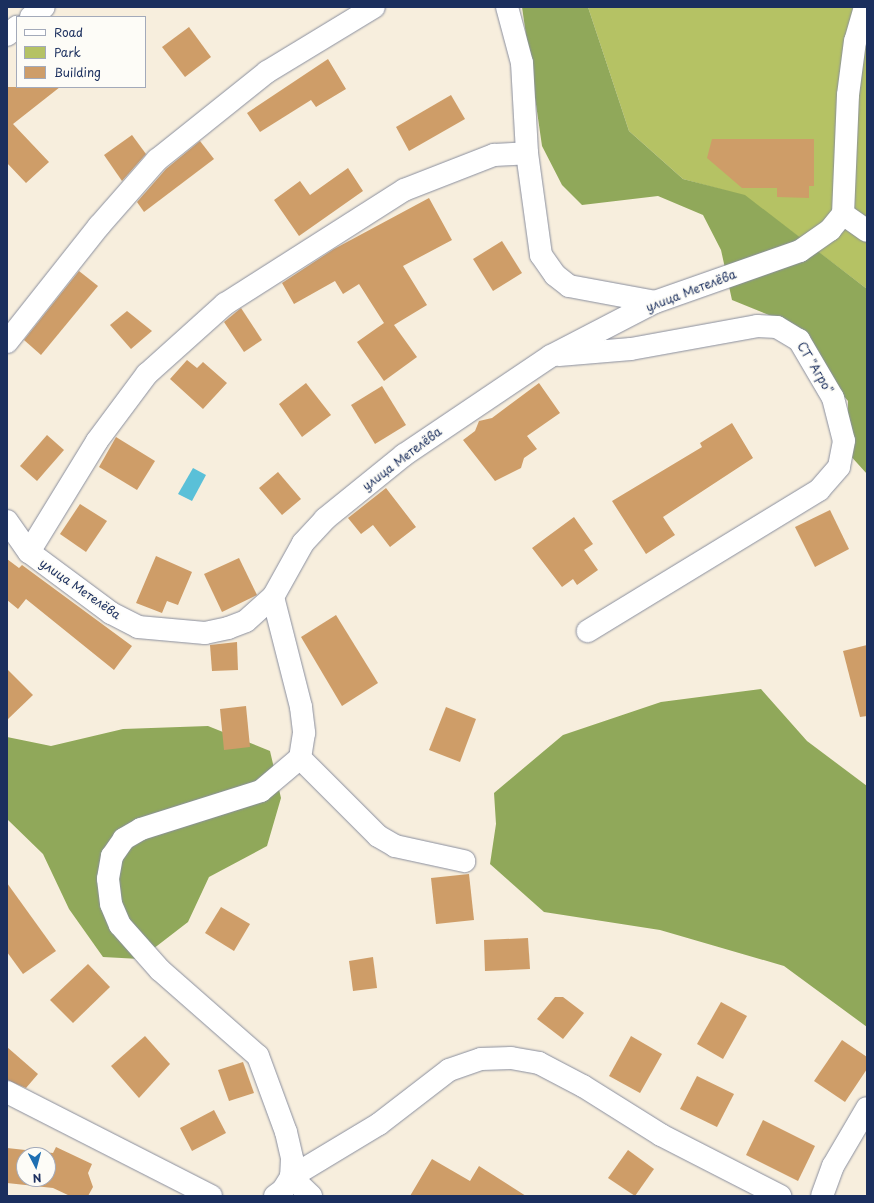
<!DOCTYPE html>
<html>
<head>
<meta charset="utf-8">
<style>
	body { margin:0 }
	#map { position:relative; width:874px; height:1203px; overflow:hidden; background:#f7eedd; font-family:"Playpen Sans",sans-serif }
	div>[style] { position:absolute }
	[style*='--x'] { left:calc(var(--x)*1px); top:calc(var(--y)*1px); width:calc(var(--w)*1px); rotate:calc(var(--a)*1deg) }
	.green>* { inset:0; background:#b5c264 }
	.forest>* { inset:0; background:#90a85a }
	.water>* { inset:0; background:#5ac0d8 }
	.building>* { inset:0; background:#ce9d68 }
	.roads { filter:drop-shadow(0 0 1px #898e9e) drop-shadow(0 0 1px #898e9e) }
	.minor>* { height:22px; margin:-11px; padding:0 11px; transform-origin:11px; border-radius:11px; background:#fff }
	span { translate:-50% -50%; white-space:nowrap; text-align:center; line-height:1.15; -webkit-text-stroke:3.5px #fdfcf7; paint-order:stroke }
	.street-label { font-size:12px; color:#1b2f5e }
	.frame { position:absolute; inset:0; border:8px solid #1b2f5e; pointer-events:none }
	.legend { position:absolute; left:16px; top:16px; width:130px; height:72px; box-sizing:border-box; background:#fdfcf7; border:1px solid #a3aaba; margin:0; padding:5px 7px; list-style:none; font-size:12px; color:#1b2f5e }
	.legend li { display:flex; align-items:center; gap:8px; height:20px }
	.legend b { width:20px; border:1px solid #a3aaba }
	.north { position:absolute; left:16px; top:1147px; width:40px; height:40px; box-sizing:border-box; background:#fdfcf7; border:1px solid #a3aaba; border-radius:50%; rotate:174deg; font-size:11px; font-weight:700; line-height:16px; text-align:center; color:#1b2f5e }
	.north::after { content:''; display:block; margin:auto; width:14px; height:18px; background:#1f6fb2; clip-path:polygon(50% 0,100% 100%,50% 72%,0 100%) }
</style>
</head>
<body>
<div id="map">
	<div class="green">
		<div style="clip-path:polygon(588px 7px,867px 7px,867px 289px,745px 196px,683px 179px,629px 131px)"></div>
	</div>
	<div class="forest">
		<div style="clip-path:polygon(522px 7px,588px 7px,629px 131px,683px 179px,745px 195px,867px 289px,867px 474px,848px 453px,848px 401px,774px 317px,732px 300px,721px 250px,703px 215px,658px 196px,582px 205px,562px 185px,542px 146px)"></div>
		<div style="clip-path:polygon(761px 689px,807px 741px,867px 786px,867px 1027px,784px 966px,660px 930px,544px 912px,490px 864px,496px 824px,494px 793px,563px 735px,661px 702px)"></div>
		<div style="clip-path:polygon(208px 726px,270px 751px,281px 798px,267px 846px,209px 877px,188px 922px,140px 959px,103px 957px,69px 909px,43px 854px,7px 819px,7px 737px,51px 746px,123px 729px)"></div>
	</div>
	<div class="water">
		<div style="clip-path:polygon(193px 468px,206px 475px,192px 501px,178px 494px)"></div>
	</div>
	<div class="building">
		<div style="clip-path:polygon(189px 27px,211px 57px,185px 77px,162px 47px)"></div>
		<div style="clip-path:polygon(328px 59px,346px 89px,316px 107px,311px 100px,260px 132px,247px 113px)"></div>
		<div style="clip-path:polygon(7px 87px,60px 87px,13px 124px,49px 162px,26px 183px,7px 163px)"></div>
		<div style="clip-path:polygon(451px 95px,465px 119px,409px 151px,396px 127px)"></div>
		<div style="clip-path:polygon(132px 135px,146px 154px,122px 181px,104px 155px)"></div>
		<div style="clip-path:polygon(712px 139px,814px 139px,814px 186px,809px 186px,809px 198px,777px 197px,777px 188px,742px 188px,707px 158px)"></div>
		<div style="clip-path:polygon(200px 141px,214px 159px,144px 212px,137px 202px,166px 169px)"></div>
		<div style="clip-path:polygon(348px 168px,363px 191px,299px 236px,274px 200px,300px 181px,310px 195px)"></div>
		<div style="clip-path:polygon(429px 198px,452px 240px,403px 266px,427px 305px,394px 325px,417px 357px,384px 381px,357px 342px,384px 323px,359px 284px,343px 294px,335px 281px,294px 304px,282px 283px,334px 249px)"></div>
		<div style="clip-path:polygon(502px 241px,522px 273px,493px 291px,473px 259px)"></div>
		<div style="clip-path:polygon(79px 271px,98px 286px,41px 355px,24px 340px)"></div>
		<div style="clip-path:polygon(241px 308px,262px 340px,244px 352px,224px 322px)"></div>
		<div style="clip-path:polygon(127px 311px,152px 331px,131px 349px,110px 325px)"></div>
		<div style="clip-path:polygon(187px 360px,197px 368px,203px 362px,227px 383px,203px 409px,170px 379px)"></div>
		<div style="clip-path:polygon(306px 383px,331px 415px,302px 437px,279px 404px)"></div>
		<div style="clip-path:polygon(539px 383px,560px 413px,527px 436px,537px 449px,524px 458px,521px 468px,495px 481px,463px 440px,475px 431px,479px 421px,492px 418px)"></div>
		<div style="clip-path:polygon(382px 386px,406px 425px,375px 444px,351px 405px)"></div>
		<div style="clip-path:polygon(732px 423px,753px 458px,663px 517px,675px 535px,646px 554px,612px 501px,702px 447px,700px 443px)"></div>
		<div style="clip-path:polygon(47px 435px,64px 450px,37px 481px,20px 466px)"></div>
		<div style="clip-path:polygon(116px 437px,155px 461px,137px 490px,99px 467px)"></div>
		<div style="clip-path:polygon(278px 472px,301px 499px,282px 515px,259px 488px)"></div>
		<div style="clip-path:polygon(386px 488px,416px 527px,390px 547px,373px 525px,361px 534px,348px 518px)"></div>
		<div style="clip-path:polygon(80px 504px,107px 521px,86px 552px,60px 534px)"></div>
		<div style="clip-path:polygon(830px 510px,849px 549px,815px 567px,795px 527px)"></div>
		<div style="clip-path:polygon(574px 517px,593px 544px,584px 550px,598px 570px,577px 585px,573px 579px,562px 587px,532px 548px)"></div>
		<div style="clip-path:polygon(156px 556px,192px 572px,178px 605px,167px 601px,162px 613px,136px 603px)"></div>
		<div style="clip-path:polygon(239px 558px,257px 595px,222px 612px,204px 574px)"></div>
		<div style="clip-path:polygon(7px 559px,19px 568px,22px 565px,132px 646px,114px 670px,26px 599px,18px 609px,7px 600px)"></div>
		<div style="clip-path:polygon(336px 615px,378px 683px,342px 706px,301px 637px)"></div>
		<div style="clip-path:polygon(237px 642px,238px 670px,212px 671px,210px 645px)"></div>
		<div style="clip-path:polygon(867px 645px,867px 716px,860px 717px,843px 651px)"></div>
		<div style="clip-path:polygon(7px 669px,33px 695px,7px 720px)"></div>
		<div style="clip-path:polygon(246px 706px,250px 747px,224px 750px,220px 709px)"></div>
		<div style="clip-path:polygon(446px 707px,476px 719px,460px 762px,429px 750px)"></div>
		<div style="clip-path:polygon(469px 874px,474px 920px,436px 924px,431px 878px)"></div>
		<div style="clip-path:polygon(7px 883px,56px 951px,23px 974px,7px 952px)"></div>
		<div style="clip-path:polygon(221px 907px,250px 924px,234px 951px,205px 933px)"></div>
		<div style="clip-path:polygon(528px 938px,530px 969px,485px 971px,484px 940px)"></div>
		<div style="clip-path:polygon(373px 957px,377px 988px,353px 991px,349px 961px)"></div>
		<div style="clip-path:polygon(88px 964px,110px 987px,73px 1023px,50px 1000px)"></div>
		<div style="clip-path:polygon(555px 997px,563px 997px,584px 1013px,563px 1039px,537px 1019px)"></div>
		<div style="clip-path:polygon(721px 1002px,747px 1016px,723px 1059px,697px 1044px)"></div>
		<div style="clip-path:polygon(145px 1036px,170px 1064px,139px 1098px,111px 1066px)"></div>
		<div style="clip-path:polygon(631px 1036px,662px 1054px,640px 1093px,609px 1076px)"></div>
		<div style="clip-path:polygon(842px 1040px,867px 1057px,867px 1069px,845px 1102px,814px 1081px)"></div>
		<div style="clip-path:polygon(7px 1047px,38px 1074px,26px 1088px,7px 1080px)"></div>
		<div style="clip-path:polygon(243px 1062px,254px 1093px,229px 1101px,218px 1070px)"></div>
		<div style="clip-path:polygon(697px 1076px,734px 1094px,717px 1127px,680px 1109px)"></div>
		<div style="clip-path:polygon(214px 1110px,226px 1133px,192px 1151px,180px 1128px)"></div>
		<div style="clip-path:polygon(763px 1120px,815px 1146px,798px 1181px,746px 1155px)"></div>
		<div style="clip-path:polygon(evenodd,56px 1147px,92px 1164px,88px 1173px,93px 1187px,88px 1196px,70px 1196px,53px 1188px,7px 1183px,7px 1148px,53px 1153px,56px 1147px,24px 1155px,48px 1155px,48px 1179px,24px 1179px,24px 1155px)"></div>
		<div style="clip-path:polygon(628px 1150px,654px 1169px,635px 1196px,608px 1178px)"></div>
		<div style="clip-path:polygon(432px 1159px,470px 1181px,479px 1166px,526px 1196px,410px 1196px)"></div>
	</div>
	<div class="roads">
		<div class="minor">
			<div style="--x:507;--y:7;--w:58;--a:75"></div>
			<div style="--x:522;--y:63;--w:90;--a:86.8"></div>
			<div style="--x:527;--y:153;--w:103;--a:82.2"></div>
			<div style="--x:541;--y:255;--w:24;--a:55"></div>
			<div style="--x:555;--y:275;--w:18;--a:38"></div>
			<div style="--x:569;--y:286;--w:87;--a:10.5"></div>
			<div style="--x:865;--y:7;--w:35;--a:106"></div>
			<div style="--x:855;--y:41;--w:54;--a:97.4"></div>
			<div style="--x:848;--y:95;--w:119;--a:92.4"></div>
			<div style="--x:843;--y:214;--w:29;--a:35"></div>
			<div style="--x:31;--y:17;--w:16;--a:-38"></div>
			<div style="--x:7;--y:35;--w:13;--a:-39"></div>
			<div style="--x:7;--y:342;--w:148;--a:-51.6"></div>
			<div style="--x:99;--y:226;--w:88;--a:-48.7"></div>
			<div style="--x:157;--y:160;--w:141;--a:-38.7"></div>
			<div style="--x:267;--y:72;--w:125;--a:-31.3"></div>
			<div style="--x:559;--y:355;--w:72;--a:-4.8"></div>
			<div style="--x:631;--y:349;--w:128;--a:-10.3"></div>
			<div style="--x:757;--y:326;--w:20;--a:3"></div>
			<div style="--x:777;--y:327;--w:26;--a:31"></div>
			<div style="--x:799;--y:340;--w:67;--a:59.6"></div>
			<div style="--x:833;--y:398;--w:44;--a:75.7"></div>
			<div style="--x:844;--y:441;--w:26;--a:101"></div>
			<div style="--x:839;--y:467;--w:30;--a:131"></div>
			<div style="--x:819;--y:490;--w:271;--a:148.6"></div>
			<div style="--x:7;--y:521;--w:38;--a:55"></div>
			<div style="--x:29;--y:552;--w:102;--a:36.6"></div>
			<div style="--x:111;--y:613;--w:30;--a:27"></div>
			<div style="--x:138;--y:627;--w:67;--a:5.1"></div>
			<div style="--x:205;--y:633;--w:24;--a:-12"></div>
			<div style="--x:228;--y:628;--w:19;--a:-21"></div>
			<div style="--x:246;--y:621;--w:36;--a:-42"></div>
			<div style="--x:273;--y:597;--w:62;--a:-60.9"></div>
			<div style="--x:303;--y:543;--w:33;--a:-47"></div>
			<div style="--x:325;--y:519;--w:102;--a:-39"></div>
			<div style="--x:404;--y:455;--w:177;--a:-34"></div>
			<div style="--x:551;--y:356;--w:117;--a:-27.4"></div>
			<div style="--x:655;--y:302;--w:154;--a:-19.4"></div>
			<div style="--x:800;--y:251;--w:37;--a:-35"></div>
			<div style="--x:830;--y:230;--w:21;--a:-51"></div>
			<div style="--x:29;--y:552;--w:130;--a:-58.5"></div>
			<div style="--x:97;--y:441;--w:84;--a:-53.3"></div>
			<div style="--x:147;--y:374;--w:105;--a:-41.9"></div>
			<div style="--x:225;--y:304;--w:212;--a:-32.5"></div>
			<div style="--x:404;--y:190;--w:97;--a:-21.3"></div>
			<div style="--x:494;--y:155;--w:33;--a:-3"></div>
			<div style="--x:273;--y:597;--w:114;--a:75.7"></div>
			<div style="--x:301;--y:707;--w:26;--a:83"></div>
			<div style="--x:304;--y:733;--w:25;--a:99"></div>
			<div style="--x:300;--y:758;--w:51;--a:139.8"></div>
			<div style="--x:261;--y:791;--w:126;--a:162.4"></div>
			<div style="--x:141;--y:829;--w:20;--a:150"></div>
			<div style="--x:124;--y:839;--w:21;--a:125"></div>
			<div style="--x:112;--y:856;--w:23;--a:100"></div>
			<div style="--x:108;--y:879;--w:25;--a:83"></div>
			<div style="--x:111;--y:904;--w:23;--a:67"></div>
			<div style="--x:120;--y:925;--w:60;--a:48.4"></div>
			<div style="--x:160;--y:970;--w:130;--a:41.3"></div>
			<div style="--x:258;--y:1056;--w:81;--a:69.8"></div>
			<div style="--x:286;--y:1132;--w:28;--a:77"></div>
			<div style="--x:292;--y:1159;--w:18;--a:93"></div>
			<div style="--x:291;--y:1177;--w:15;--a:122"></div>
			<div style="--x:283;--y:1190;--w:10;--a:143"></div>
			<div style="--x:300;--y:758;--w:110;--a:45"></div>
			<div style="--x:378;--y:836;--w:20;--a:30"></div>
			<div style="--x:395;--y:846;--w:71;--a:12.3"></div>
			<div style="--x:7;--y:1092;--w:229;--a:27"></div>
			<div style="--x:311;--y:1196;--w:28;--a:-136"></div>
			<div style="--x:291;--y:1177;--w:103;--a:-31.1"></div>
			<div style="--x:379;--y:1124;--w:88;--a:-37.6"></div>
			<div style="--x:449;--y:1070;--w:34;--a:-19"></div>
			<div style="--x:481;--y:1059;--w:30;--a:-2"></div>
			<div style="--x:511;--y:1058;--w:28;--a:10"></div>
			<div style="--x:539;--y:1063;--w:50;--a:27.6"></div>
			<div style="--x:583;--y:1086;--w:92;--a:32.1"></div>
			<div style="--x:661;--y:1135;--w:134;--a:27.1"></div>
			<div style="--x:822;--y:1196;--w:32;--a:-70"></div>
			<div style="--x:833;--y:1166;--w:67;--a:-59.6"></div>
		</div>
	</div>
	<div class="street-label">
		<span style="left:691px;top:291px;rotate:-21deg">улица Метелёва</span>
		<span style="left:815px;top:368px;rotate:59deg">СТ "Агро"</span>
		<span style="left:402px;top:459px;rotate:-37deg">улица Метелёва</span>
		<span style="left:80px;top:589px;rotate:35deg">улица Метелёва</span>
	</div>
	<div class="frame"></div>
	<ul class="legend">
	<li><b style="height:5px;background:#fff"></b>Road</li>
	<li><b style="height:11px;background:#b5c264"></b>Park</li>
	<li><b style="height:11px;background:#ce9d68"></b>Building</li>
	</ul>
	<div class="north">N</div>
</div>
</body>
</html>
